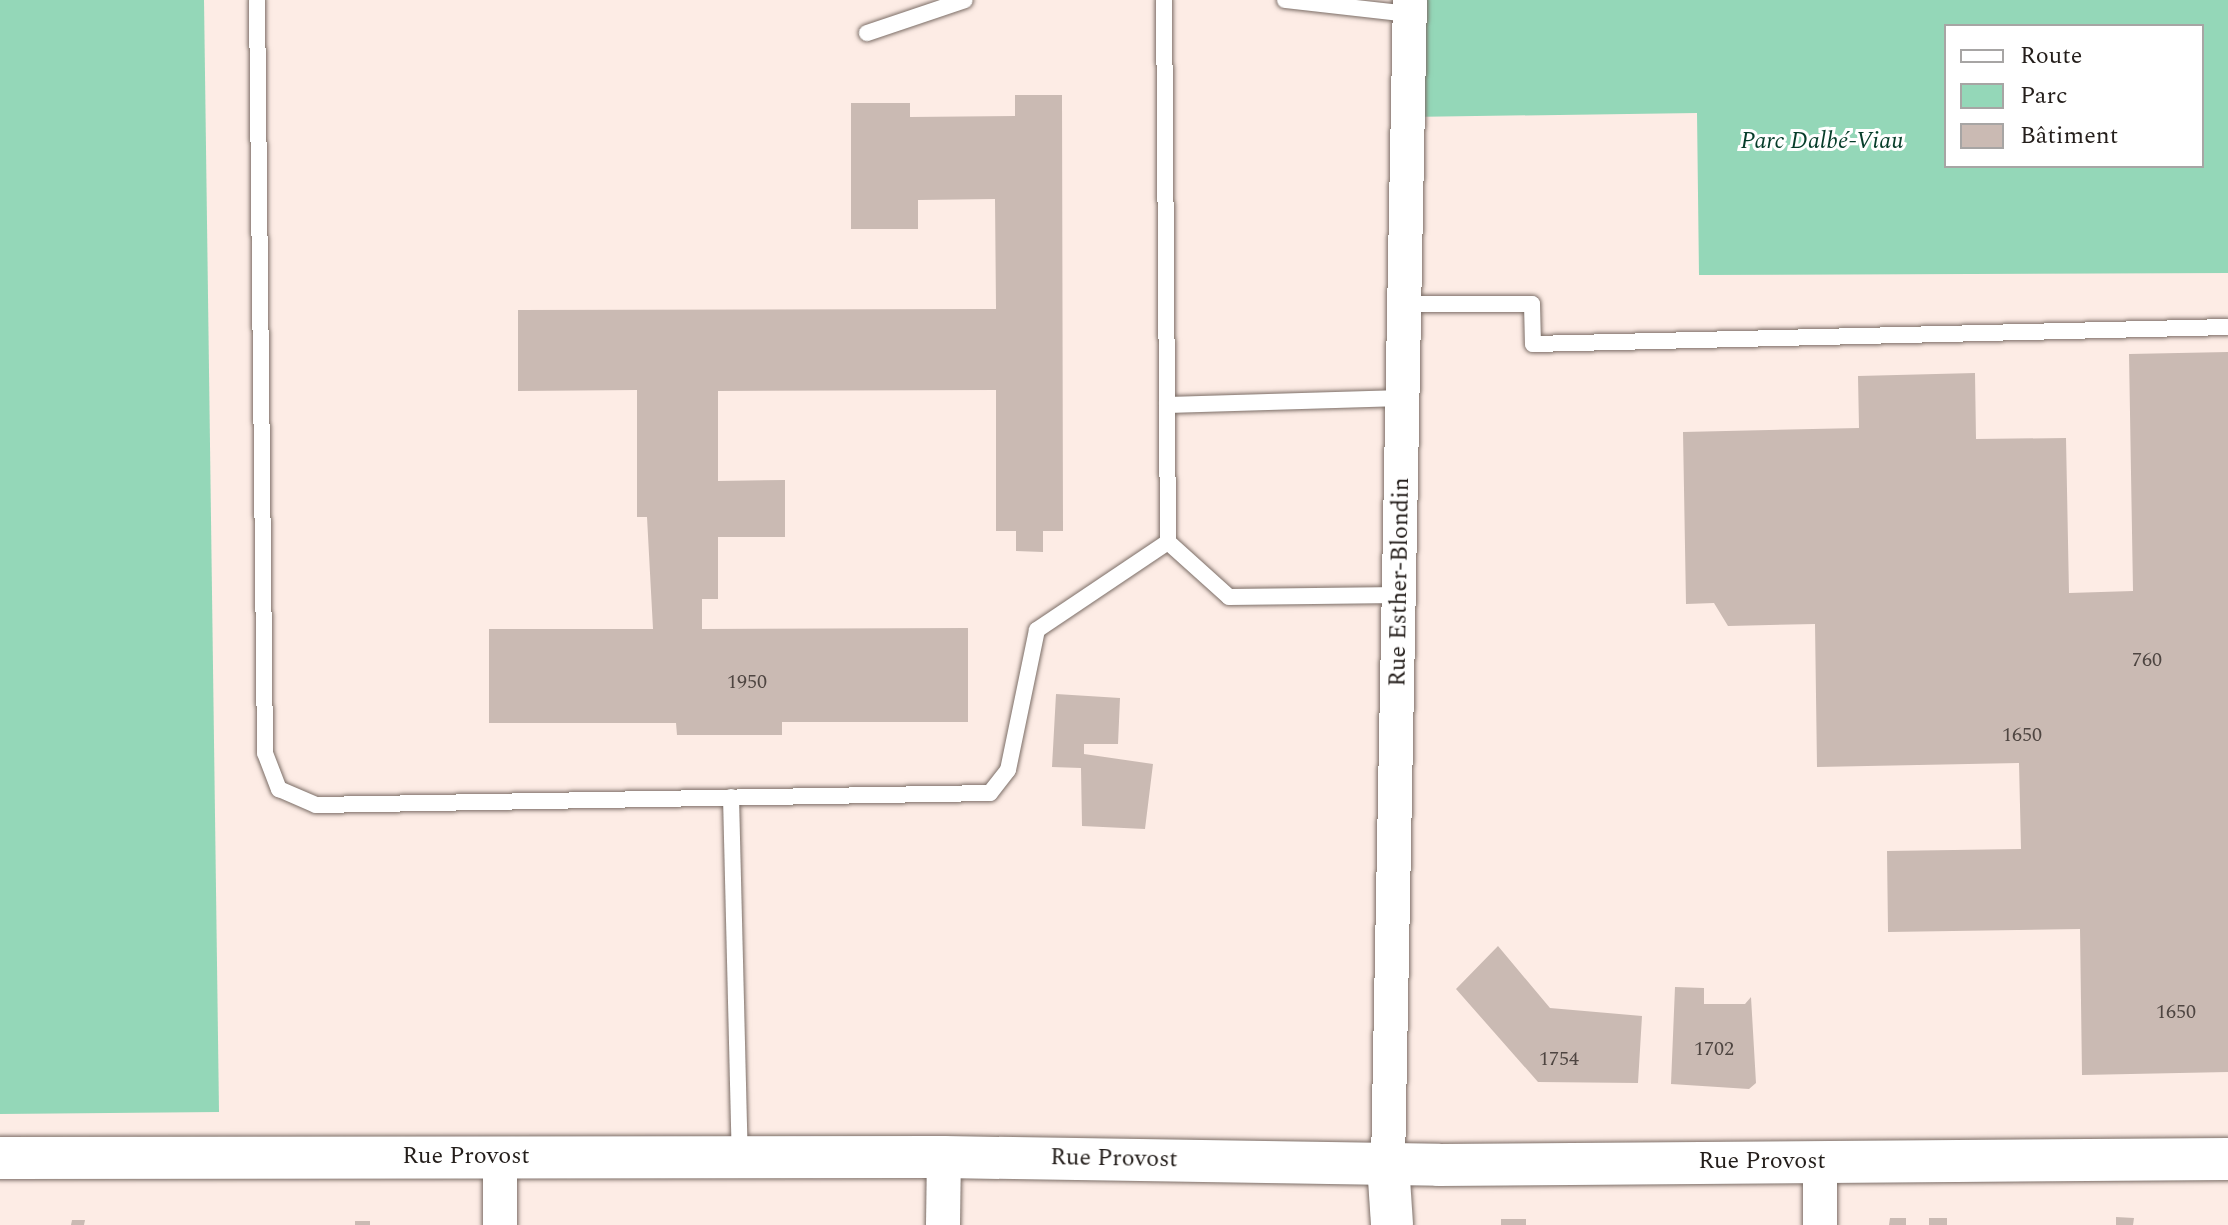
<!DOCTYPE html>
<html>
<head>
<meta charset="utf-8">
<style>
	body { margin:0 }
	#map { position:relative; width:2228px; height:1225px; overflow:hidden; background:#fdece5; font-family:Spectral,serif }
	div>[style] { position:absolute }
	[style*='--x'] { left:calc(var(--x)*1px); top:calc(var(--y)*1px); width:calc(var(--w)*1px); rotate:calc(var(--a)*1deg) }
	.green>* { inset:0; background:#94d7b8 }
	.building>* { inset:0; background:#cabab3 }
	.roads { filter:drop-shadow(0 0 2px #7b6d66) drop-shadow(0 0 2px #7b6d66) }
	.service>* { height:16px; margin:-8px; padding:0 8px; transform-origin:8px; border-radius:8px; background:#fff }
	.minor>* { height:34px; margin:-17px; padding:0 17px; transform-origin:17px; border-radius:17px; background:#fff }
	.tertiary>* { height:42px; margin:-21px; padding:0 21px; transform-origin:21px; border-radius:21px; background:#fff }
	span { translate:-50% -50%; white-space:nowrap; text-align:center; line-height:1.15; -webkit-text-stroke:6px #fff; paint-order:stroke }
	.number-label { font-size:20px; color:#4e4541 }
	.number-label span { -webkit-text-stroke-width:0 }
	.park-label { font-size:24px; color:#063d2a; font-style:italic }
	.street-label { font-size:24px; color:#241e1b }
	.legend { position:absolute; left:1944px; top:24px; width:260px; height:144px; box-sizing:border-box; background:#fff; border:2px solid #a7a5a4; margin:0; padding:10px 14px; list-style:none; font-size:24px; color:#241e1b }
	.legend li { display:flex; align-items:center; gap:16px; height:40px }
	.legend b { width:40px; border:2px solid #a7a5a4 }
</style>
</head>
<body>
<div id="map">
	<div class="green">
		<div style="clip-path:polygon(0 0,204px 0,219px 1112px,0 1114px)"></div>
		<div style="clip-path:polygon(evenodd,1410px 0,2228px 0,2228px 273px,1699px 275px,1697px 113px,1408px 117px,1410px 0,1946px 26px,2202px 26px,2202px 166px,1946px 166px,1946px 26px)"></div>
	</div>
	<div class="building">
		<div style="clip-path:polygon(1015px 95px,1062px 95px,1063px 531px,1043px 531px,1043px 552px,1016px 551px,1016px 531px,996px 531px,996px 390px,718px 391px,718px 481px,785px 480px,785px 537px,718px 537px,718px 599px,702px 599px,702px 629px,968px 628px,968px 722px,782px 722px,782px 735px,677px 735px,676px 723px,489px 723px,489px 629px,653px 629px,647px 517px,637px 517px,637px 390px,518px 391px,518px 310px,996px 309px,995px 199px,918px 200px,918px 229px,851px 229px,851px 103px,910px 103px,910px 117px,1015px 116px)"></div>
		<div style="clip-path:polygon(2228px 352px,2228px 1072px,2082px 1075px,2080px 929px,1888px 932px,1887px 851px,2021px 849px,2019px 763px,1817px 767px,1815px 624px,1728px 626px,1714px 603px,1686px 604px,1683px 432px,1859px 428px,1858px 376px,1975px 373px,1976px 439px,2066px 438px,2069px 593px,2133px 591px,2129px 354px)"></div>
		<div style="clip-path:polygon(1056px 694px,1120px 698px,1118px 744px,1084px 744px,1084px 754px,1153px 764px,1145px 829px,1082px 826px,1081px 768px,1052px 767px)"></div>
		<div style="clip-path:polygon(1498px 946px,1550px 1008px,1642px 1016px,1638px 1083px,1538px 1082px,1456px 989px)"></div>
		<div style="clip-path:polygon(1675px 987px,1704px 988px,1704px 1004px,1745px 1004px,1751px 997px,1756px 1083px,1749px 1089px,1671px 1084px)"></div>
		<div style="clip-path:polygon(2116px 1217px,2134px 1218px,2133px 1225px,2116px 1225px)"></div>
		<div style="clip-path:polygon(1890px 1218px,1906px 1218px,1906px 1225px,1889px 1225px)"></div>
		<div style="clip-path:polygon(1929px 1218px,1947px 1218px,1947px 1225px,1929px 1225px)"></div>
		<div style="clip-path:polygon(1501px 1219px,1526px 1219px,1526px 1225px,1501px 1225px)"></div>
		<div style="clip-path:polygon(72px 1220px,85px 1220px,84px 1225px,71px 1225px)"></div>
		<div style="clip-path:polygon(355px 1221px,370px 1221px,370px 1225px,355px 1225px)"></div>
	</div>
	<div class="roads">
		<div class="service">
			<div style="--x:257;--y:0;--w:753;--a:89.39"></div>
			<div style="--x:265;--y:753;--w:39;--a:69"></div>
			<div style="--x:279;--y:789;--w:40;--a:23.4"></div>
			<div style="--x:316;--y:805;--w:674;--a:-1.02"></div>
			<div style="--x:990;--y:793;--w:29;--a:-52"></div>
			<div style="--x:1008;--y:770;--w:143;--a:-78.3"></div>
			<div style="--x:1037;--y:630;--w:158;--a:-33.9"></div>
			<div style="--x:1168;--y:542;--w:542;--a:-90.42"></div>
			<div style="--x:1285;--y:0;--w:126;--a:6.4"></div>
			<div style="--x:867;--y:33;--w:103;--a:-18.6"></div>
			<div style="--x:1405;--y:304;--w:127;--a:0"></div>
			<div style="--x:1532;--y:304;--w:40;--a:88.6"></div>
			<div style="--x:1533;--y:344;--w:695;--a:-1.4"></div>
			<div style="--x:1167;--y:405;--w:236;--a:-1.7"></div>
			<div style="--x:1168;--y:542;--w:82;--a:42"></div>
			<div style="--x:1229;--y:597;--w:171;--a:-0.7"></div>
			<div style="--x:731;--y:797;--w:358;--a:88.6"></div>
		</div>
		<div class="minor">
			<div style="--x:1820;--y:1162;--w:63;--a:90"></div>
			<div style="--x:1388;--y:1164;--w:1164;--a:-88.92"></div>
			<div style="--x:500;--y:1225;--w:68;--a:-90"></div>
			<div style="--x:943;--y:1225;--w:68;--a:-89.2"></div>
		</div>
		<div class="tertiary">
			<div style="--x:0;--y:1158;--w:944;--a:-0.06"></div>
			<div style="--x:944;--y:1157;--w:495;--a:0.9"></div>
			<div style="--x:1439;--y:1165;--w:789;--a:-0.44"></div>
			<div style="--x:1388;--y:1164;--w:61;--a:86.2"></div>
		</div>
	</div>
	<div class="number-label">
		<span style="left:2147px;top:660px">760</span>
		<span style="left:747px;top:682px">1950</span>
		<span style="left:2022px;top:735px">1650</span>
		<span style="left:2176px;top:1012px">1650</span>
		<span style="left:1714px;top:1049px">1702</span>
		<span style="left:1559px;top:1059px">1754</span>
	</div>
	<div class="park-label">
		<span style="left:1822px;top:142px">Parc Dalbé-Viau</span>
	</div>
	<div class="street-label">
		<span style="left:1400px;top:582px;rotate:-89deg">Rue Esther-Blondin</span>
		<span style="left:466px;top:1157px">Rue Provost</span>
		<span style="left:1114px;top:1159px;rotate:1deg">Rue Provost</span>
		<span style="left:1762px;top:1162px">Rue Provost</span>
	</div>
	<ul class="legend">
	<li><b style="height:10px;background:#fff"></b>Route</li>
	<li><b style="height:22px;background:#94d7b8"></b>Parc</li>
	<li><b style="height:22px;background:#cabab3"></b>Bâtiment</li>
	</ul>
</div>
</body>
</html>
